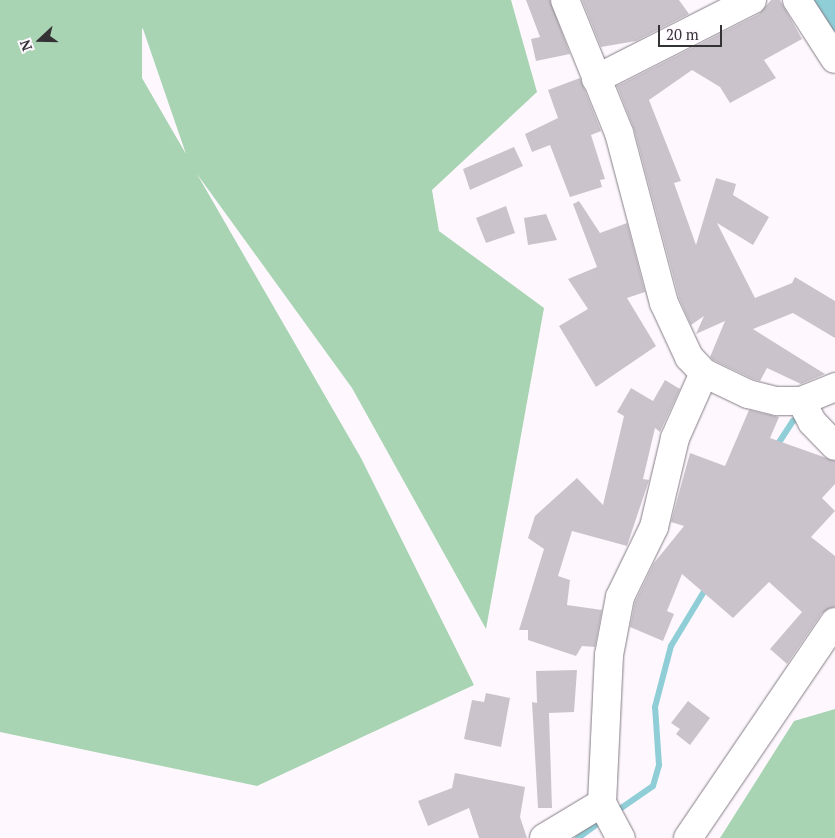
<!DOCTYPE html>
<html>
<head>
<meta charset="utf-8">
<style>
	body { margin:0 }
	#map { position:relative; width:835px; height:838px; overflow:hidden; background:#fef8fe; font-family:"PT Serif",serif }
	div>[style] { position:absolute }
	[style*='--x'] { left:calc(var(--x)*1px); top:calc(var(--y)*1px); width:calc(var(--w)*1px); rotate:calc(var(--a)*1deg) }
	.green>* { inset:0; background:#a8d4b3 }
	.stream>* { height:6px; margin:-3px; padding:0 3px; transform-origin:3px; border-radius:3px; background:#8fced6 }
	.river>* { height:39px; margin:-19.5px; padding:0 19.5px; transform-origin:19.5px; border-radius:19.5px; background:#8fced6 }
	.building>* { inset:0; background:#cac3cb }
	.roads { filter:drop-shadow(0 0 1px #837c84) drop-shadow(0 0 1px #837c84) }
	.minor>* { height:28px; margin:-14px; padding:0 14px; transform-origin:14px; border-radius:14px; background:#fff }
	span { translate:-50% -50%; white-space:nowrap; text-align:center; line-height:1.15; -webkit-text-stroke:4px #fef8fe; paint-order:stroke }
	.north { position:absolute; left:15px; top:15px; width:50px; height:50px; -webkit-text-stroke:4px #fef8fe; paint-order:stroke; rotate:249deg; font-size:14px; font-weight:700; line-height:20px; text-align:center; color:#353235 }
	.north::after { content:''; display:block; margin:auto; width:18px; height:22px; background:#353235; clip-path:polygon(50% 0,100% 100%,50% 72%,0 100%) }
	.scale { position:absolute; left:658px; top:25px; width:64px; height:22px; box-sizing:border-box; border:2px solid #353235; border-top:0; padding-left:6px; font-size:15px; line-height:18px; white-space:nowrap; color:#353235; -webkit-text-stroke:4px #fef8fe; paint-order:stroke }
</style>
</head>
<body>
<div id="map">
	<div class="green">
		<div style="clip-path:polygon(evenodd,0 0,511px 0,537px 92px,432px 190px,439px 231px,544px 308px,486px 629px,352px 388px,197px 174px,361px 458px,474px 685px,257px 786px,0 732px,0 0,142px 28px,143px 29px,186px 154px,142px 78px,142px 28px)"></div>
		<div style="clip-path:polygon(835px 709px,835px 838px,720px 838px,794px 721px)"></div>
	</div>
	<div class="stream">
		<div style="--x:776;--y:447;--w:31;--a:-57"></div>
		<div style="--x:793;--y:421;--w:11;--a:-27"></div>
		<div style="--x:614;--y:813;--w:47;--a:-34.7"></div>
		<div style="--x:653;--y:786;--w:22;--a:-74"></div>
		<div style="--x:659;--y:765;--w:58;--a:-93.9"></div>
		<div style="--x:655;--y:707;--w:63;--a:-75.3"></div>
		<div style="--x:671;--y:646;--w:71;--a:-58.8"></div>
		<div style="--x:578;--y:838;--w:31;--a:-36"></div>
	</div>
	<div class="river">
		<div style="--x:828;--y:0;--w:13;--a:58"></div>
	</div>
	<div class="building">
		<div style="clip-path:polygon(526px 0,550px 0,570px 54px,536px 61px,531px 39px,540px 37px)"></div>
		<div style="clip-path:polygon(582px 0,679px 0,689px 14px,636px 41px,601px 47px)"></div>
		<div style="clip-path:polygon(771px 0,780px 0,802px 39px,764px 60px,776px 78px,730px 103px,720px 87px,692px 70px,649px 100px,681px 181px,674px 183px,696px 245px,716px 178px,736px 184px,733px 195px,769px 217px,753px 245px,717px 223px,755px 298px,792px 283px,795px 277px,835px 301px,835px 338px,793px 313px,753px 329px,825px 374px,801px 384px,767px 368px,760px 381px,753px 379px,713px 360px,710px 357px,725px 321px,696px 334px,704px 316px,691px 325px,679px 298px,634px 129px,617px 86px,759px 14px)"></div>
		<div style="clip-path:polygon(580px 78px,601px 131px,591px 135px,605px 179px,600px 180px,602px 187px,570px 197px,550px 145px,532px 152px,525px 134px,558px 118px,548px 90px)"></div>
		<div style="clip-path:polygon(514px 147px,523px 166px,470px 190px,463px 169px)"></div>
		<div style="clip-path:polygon(579px 201px,600px 233px,627px 223px,645px 292px,627px 298px,656px 346px,596px 387px,559px 326px,588px 309px,568px 279px,597px 267px,573px 204px)"></div>
		<div style="clip-path:polygon(506px 206px,515px 233px,486px 243px,476px 218px)"></div>
		<div style="clip-path:polygon(546px 214px,557px 240px,528px 245px,524px 218px)"></div>
		<div style="clip-path:polygon(665px 380px,680px 389px,660px 432px,655px 428px,643px 479px,649px 480px,627px 546px,572px 531px,558px 576px,570px 580px,567px 605px,602px 610px,595px 647px,582px 646px,576px 656px,528px 640px,528px 630px,519px 630px,544px 549px,528px 538px,535px 516px,577px 478px,603px 505px,624px 416px,617px 412px,631px 388px,653px 401px)"></div>
		<div style="clip-path:polygon(749px 410px,779px 417px,770px 438px,835px 461px,835px 484px,822px 498px,835px 511px,811px 537px,835px 556px,835px 607px,822px 613px,787px 664px,770px 649px,802px 612px,769px 582px,733px 618px,682px 574px,667px 611px,674px 614px,663px 641px,630px 627px,635px 602px,654px 563px,684px 526px,671px 522px,690px 453px,725px 466px)"></div>
		<div style="clip-path:polygon(577px 670px,574px 712px,549px 713px,552px 808px,538px 808px,532px 702px,537px 703px,536px 671px)"></div>
		<div style="clip-path:polygon(486px 693px,510px 698px,501px 747px,464px 739px,472px 700px,484px 702px)"></div>
		<div style="clip-path:polygon(688px 701px,710px 718px,690px 745px,676px 734px,680px 729px,671px 723px)"></div>
		<div style="clip-path:polygon(455px 773px,525px 787px,520px 817px,527px 838px,479px 838px,469px 808px,428px 826px,418px 801px,452px 788px)"></div>
	</div>
	<div class="roads">
		<div class="minor">
			<div style="--x:565;--y:0;--w:144;--a:67.9"></div>
			<div style="--x:619;--y:133;--w:176;--a:75.2"></div>
			<div style="--x:664;--y:303;--w:60;--a:65.2"></div>
			<div style="--x:689;--y:357;--w:22;--a:47"></div>
			<div style="--x:704;--y:373;--w:49;--a:25.5"></div>
			<div style="--x:748;--y:394;--w:30;--a:14"></div>
			<div style="--x:777;--y:401;--w:24;--a:0"></div>
			<div style="--x:801;--y:401;--w:37;--a:-22"></div>
			<div style="--x:797;--y:0;--w:70;--a:57.2"></div>
			<div style="--x:596;--y:79;--w:175;--a:-26.9"></div>
			<div style="--x:801;--y:401;--w:24;--a:62"></div>
			<div style="--x:812;--y:422;--w:33;--a:46"></div>
			<div style="--x:602;--y:803;--w:40;--a:62"></div>
			<div style="--x:544;--y:838;--w:68;--a:-31.1"></div>
			<div style="--x:602;--y:803;--w:148;--a:-87.3"></div>
			<div style="--x:609;--y:655;--w:59;--a:-79.3"></div>
			<div style="--x:620;--y:597;--w:78;--a:-64.1"></div>
			<div style="--x:654;--y:527;--w:91;--a:-76.7"></div>
			<div style="--x:675;--y:438;--w:71;--a:-66"></div>
			<div style="--x:688;--y:838;--w:261;--a:-55.8"></div>
		</div>
	</div>
	<div class="north">N</div>
	<div class="scale">20 m</div>
</div>
</body>
</html>
